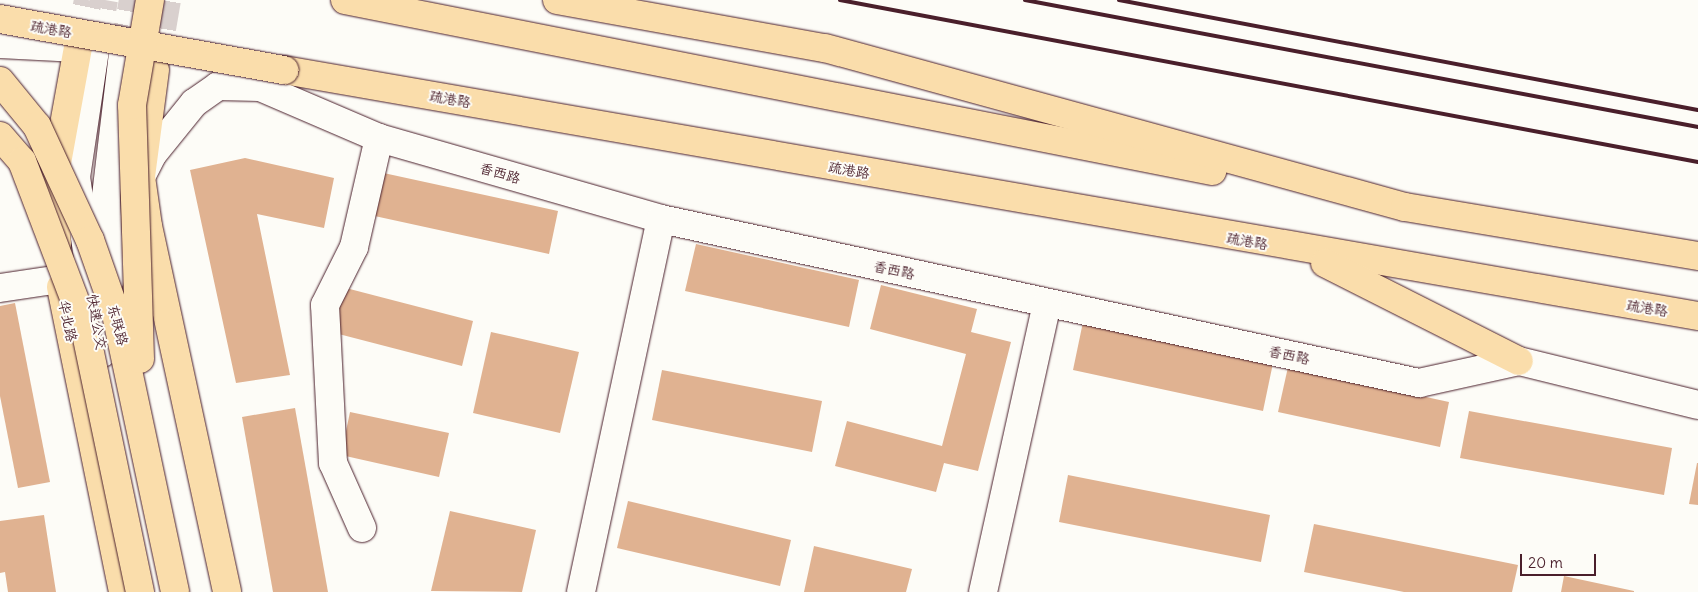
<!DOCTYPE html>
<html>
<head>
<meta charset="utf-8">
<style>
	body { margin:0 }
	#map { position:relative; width:1698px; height:592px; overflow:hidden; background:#fdfcf7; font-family:Delius,"LXGW WenKai TC",sans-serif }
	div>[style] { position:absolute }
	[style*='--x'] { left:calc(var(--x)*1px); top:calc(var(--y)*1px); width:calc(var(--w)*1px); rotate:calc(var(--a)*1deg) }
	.building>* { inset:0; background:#e0b291 }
	.minor-tunnel>* { height:28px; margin-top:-14px; transform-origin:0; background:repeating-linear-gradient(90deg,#d9d0ce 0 28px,transparent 0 42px) }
	.major-tunnel>* { height:28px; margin-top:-14px; transform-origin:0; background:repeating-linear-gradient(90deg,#d9d0ce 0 28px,transparent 0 42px) }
	.roads { filter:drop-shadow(0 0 1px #4a1f2b) drop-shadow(0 0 1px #4a1f2b) }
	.minor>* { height:28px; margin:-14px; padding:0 14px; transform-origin:14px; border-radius:14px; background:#fdfcf7 }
	.major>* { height:28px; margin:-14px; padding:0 14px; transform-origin:14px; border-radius:14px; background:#faddab }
	.highway>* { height:28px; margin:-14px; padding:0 14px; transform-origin:14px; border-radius:14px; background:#faddab }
	.rail>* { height:4px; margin:-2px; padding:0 2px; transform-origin:2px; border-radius:2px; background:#4a1f2b }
	.bridges { filter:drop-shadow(0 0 1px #4a1f2b) drop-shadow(0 0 1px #4a1f2b) }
	.highway-bridge>* { height:28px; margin:-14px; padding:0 14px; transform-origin:14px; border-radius:14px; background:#faddab }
	span { translate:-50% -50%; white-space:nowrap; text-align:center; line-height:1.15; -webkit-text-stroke:4px #fdfcf7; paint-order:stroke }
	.street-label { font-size:14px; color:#4a1f2b }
	.scale { position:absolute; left:1520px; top:554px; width:76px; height:22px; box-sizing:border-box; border:2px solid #4a1f2b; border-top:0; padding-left:6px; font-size:15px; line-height:18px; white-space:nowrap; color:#4a1f2b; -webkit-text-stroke:4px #fdfcf7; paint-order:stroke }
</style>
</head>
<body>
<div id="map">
	<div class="building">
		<div style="clip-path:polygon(245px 158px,334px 178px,324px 228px,257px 214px,290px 375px,236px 383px,190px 170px)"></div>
		<div style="clip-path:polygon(379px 172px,558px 211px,549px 254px,370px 215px)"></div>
		<div style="clip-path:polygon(696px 244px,859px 280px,849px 327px,685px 291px)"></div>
		<div style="clip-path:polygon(881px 285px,977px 309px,971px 332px,1011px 342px,978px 471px,944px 463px,936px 492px,835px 466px,847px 421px,942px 446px,966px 354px,870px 329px)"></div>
		<div style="clip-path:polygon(342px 287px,473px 321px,462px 366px,331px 332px)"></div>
		<div style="clip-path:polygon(15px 303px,50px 482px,18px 488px,0 396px,0 306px)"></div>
		<div style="clip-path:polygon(1083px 322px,1273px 363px,1263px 411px,1073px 370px)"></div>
		<div style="clip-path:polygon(491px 332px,579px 352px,560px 433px,473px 413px)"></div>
		<div style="clip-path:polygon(1288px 367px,1449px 402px,1440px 447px,1278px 412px)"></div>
		<div style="clip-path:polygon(662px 370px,822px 401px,812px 452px,652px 420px)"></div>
		<div style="clip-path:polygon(295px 408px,328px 592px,273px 592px,242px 417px)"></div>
		<div style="clip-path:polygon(1469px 411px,1672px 448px,1664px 495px,1460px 458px)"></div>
		<div style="clip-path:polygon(350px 412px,449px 433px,439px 477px,341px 455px)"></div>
		<div style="clip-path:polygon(1697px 463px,1698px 463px,1698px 505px,1689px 504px)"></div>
		<div style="clip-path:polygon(1068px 475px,1270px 515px,1261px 562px,1059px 522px)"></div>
		<div style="clip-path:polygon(628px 501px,791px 540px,780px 586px,617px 548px)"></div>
		<div style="clip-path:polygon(450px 511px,536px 530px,522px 592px,431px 591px)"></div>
		<div style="clip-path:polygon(44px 515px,56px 592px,8px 592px,5px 572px,0 573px,0 521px)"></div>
		<div style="clip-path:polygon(1314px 524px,1518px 565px,1512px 592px,1404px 592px,1304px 572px)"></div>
		<div style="clip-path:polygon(814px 546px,912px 569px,906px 592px,804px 592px)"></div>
		<div style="clip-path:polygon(1564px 576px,1634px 591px,1634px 592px,1561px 592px)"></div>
	</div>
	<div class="minor-tunnel">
		<div style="--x:95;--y:50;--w:51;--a:-79.8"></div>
		<div style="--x:123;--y:53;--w:54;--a:-79.3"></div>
	</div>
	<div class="major-tunnel">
		<div style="--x:78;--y:48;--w:49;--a:-78.2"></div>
		<div style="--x:155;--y:70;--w:71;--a:-80.3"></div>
	</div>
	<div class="roads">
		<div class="minor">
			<div style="--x:0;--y:44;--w:78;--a:2.9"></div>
			<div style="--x:95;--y:50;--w:128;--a:98.5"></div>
			<div style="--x:76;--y:177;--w:178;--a:81.6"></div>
			<div style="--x:141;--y:177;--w:25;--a:-63"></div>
			<div style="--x:152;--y:155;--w:67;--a:-51.1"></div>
			<div style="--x:194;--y:103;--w:29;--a:-35"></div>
			<div style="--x:218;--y:86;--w:42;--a:1.4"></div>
			<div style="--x:260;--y:87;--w:129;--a:23.2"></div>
			<div style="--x:379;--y:138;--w:293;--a:16"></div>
			<div style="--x:661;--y:219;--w:776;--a:12.21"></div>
			<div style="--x:1419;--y:383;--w:102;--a:-12.4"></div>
			<div style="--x:1519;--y:361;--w:184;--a:13.8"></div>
			<div style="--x:110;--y:280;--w:84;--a:-92.7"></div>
			<div style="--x:106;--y:196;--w:144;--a:-83.2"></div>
			<div style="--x:0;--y:288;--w:61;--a:-8.5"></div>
			<div style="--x:362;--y:528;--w:71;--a:-114"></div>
			<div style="--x:333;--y:463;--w:158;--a:-92.9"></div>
			<div style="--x:325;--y:305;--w:65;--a:-63.4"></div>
			<div style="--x:354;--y:247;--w:112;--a:-77.1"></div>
			<div style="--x:581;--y:592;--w:381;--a:-77.9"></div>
			<div style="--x:983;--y:592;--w:296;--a:-77.5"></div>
		</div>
		<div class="major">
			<div style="--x:155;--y:70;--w:108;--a:97.5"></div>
			<div style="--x:141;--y:177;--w:49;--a:81.9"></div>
			<div style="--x:148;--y:226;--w:374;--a:77.8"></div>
			<div style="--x:57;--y:244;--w:59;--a:-93.9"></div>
			<div style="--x:53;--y:185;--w:139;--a:-79.7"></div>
			<div style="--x:61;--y:287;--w:311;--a:78.5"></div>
		</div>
		<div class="highway">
			<div style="--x:345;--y:0;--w:884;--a:11.16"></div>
			<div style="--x:557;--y:0;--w:272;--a:10.2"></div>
			<div style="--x:825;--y:48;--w:601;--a:15.33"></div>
			<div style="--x:1405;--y:207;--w:297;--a:9.5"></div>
			<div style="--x:284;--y:70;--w:1435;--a:9.87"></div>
			<div style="--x:1325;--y:263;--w:217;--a:26.8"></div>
		</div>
	</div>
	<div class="rail">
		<div style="--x:840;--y:0;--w:873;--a:10.69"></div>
		<div style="--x:1025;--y:0;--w:685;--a:10.69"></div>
		<div style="--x:1119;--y:0;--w:589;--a:10.76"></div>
	</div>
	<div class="bridges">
		<div class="highway-bridge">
			<div style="--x:0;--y:19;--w:289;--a:10.2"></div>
			<div style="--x:0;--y:81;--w:58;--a:50.6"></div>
			<div style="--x:37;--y:126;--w:126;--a:65.1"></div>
			<div style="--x:90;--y:240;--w:78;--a:70.6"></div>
			<div style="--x:116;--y:314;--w:284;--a:78"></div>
			<div style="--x:0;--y:136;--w:33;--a:49"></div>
			<div style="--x:22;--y:161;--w:174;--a:69.2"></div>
			<div style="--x:84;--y:324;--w:274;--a:78.2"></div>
			<div style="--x:140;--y:359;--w:254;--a:-91.8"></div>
			<div style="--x:132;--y:105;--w:107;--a:-80.3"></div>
		</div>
	</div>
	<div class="street-label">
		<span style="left:51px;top:29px;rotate:10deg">疏港路</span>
		<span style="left:450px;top:99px;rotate:10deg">疏港路</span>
		<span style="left:849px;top:170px;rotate:10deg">疏港路</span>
		<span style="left:500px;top:173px;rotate:16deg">香西路</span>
		<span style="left:1247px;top:241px;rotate:10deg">疏港路</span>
		<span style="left:894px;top:270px;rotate:12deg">香西路</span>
		<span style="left:1647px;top:308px;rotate:9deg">疏港路</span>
		<span style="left:68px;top:321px;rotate:78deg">华北路</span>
		<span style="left:97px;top:322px;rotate:80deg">快速公交</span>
		<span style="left:118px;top:325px;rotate:75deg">东联路</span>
		<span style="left:1289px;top:355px;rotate:12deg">香西路</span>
	</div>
	<div class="scale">20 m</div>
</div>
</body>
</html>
